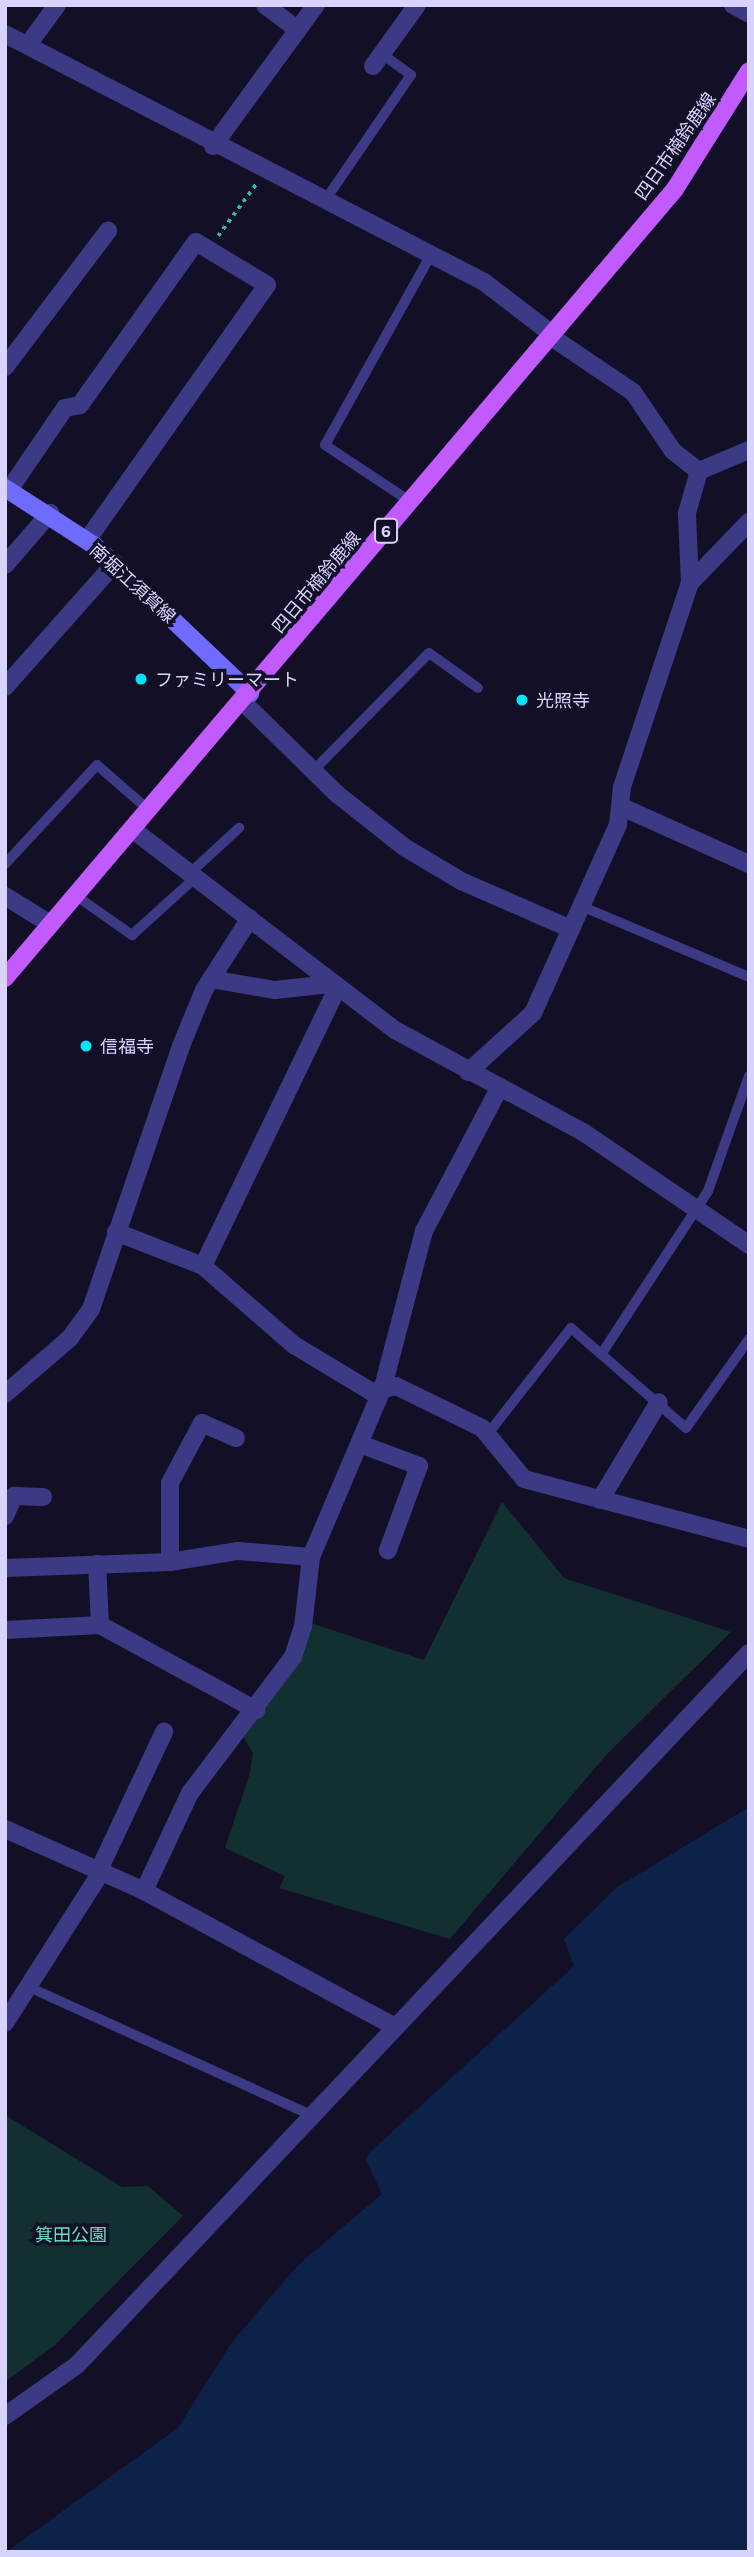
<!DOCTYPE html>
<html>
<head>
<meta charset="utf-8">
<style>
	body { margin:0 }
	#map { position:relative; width:754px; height:2557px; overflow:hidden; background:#130f26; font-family:Commissioner,"Noto Sans JP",sans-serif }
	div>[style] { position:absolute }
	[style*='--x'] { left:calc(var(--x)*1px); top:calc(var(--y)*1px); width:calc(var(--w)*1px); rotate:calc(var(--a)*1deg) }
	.green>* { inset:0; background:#12302f }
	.water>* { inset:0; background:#0c2248 }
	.path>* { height:3.5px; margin-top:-1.75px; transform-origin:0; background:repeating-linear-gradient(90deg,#2fb8b0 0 3.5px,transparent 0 8.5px) }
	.service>* { height:10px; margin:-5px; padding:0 5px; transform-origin:5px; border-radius:5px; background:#3d3a85 }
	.minor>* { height:18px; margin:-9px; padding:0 9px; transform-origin:9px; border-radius:9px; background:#3d3a85 }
	.secondary>* { height:18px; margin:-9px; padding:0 9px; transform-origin:9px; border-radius:9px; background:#6f6bff }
	.primary>* { height:18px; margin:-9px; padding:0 9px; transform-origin:9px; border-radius:9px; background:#c25bff }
	.dots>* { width:19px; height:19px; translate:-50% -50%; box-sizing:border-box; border:4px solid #130f26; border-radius:50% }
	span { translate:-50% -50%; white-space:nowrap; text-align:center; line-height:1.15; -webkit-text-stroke:7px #130f26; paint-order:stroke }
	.shield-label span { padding:2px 5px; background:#130f26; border:2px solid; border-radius:5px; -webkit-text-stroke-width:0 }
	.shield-label { font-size:16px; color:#d9d4ff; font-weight:700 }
	.street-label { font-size:18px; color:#d9d4ff }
	.poi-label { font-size:18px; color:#d9d4ff }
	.left { translate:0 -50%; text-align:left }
	.park-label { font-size:18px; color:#5fe0c0 }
	.frame { position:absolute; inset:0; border:7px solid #d9d4ff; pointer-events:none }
</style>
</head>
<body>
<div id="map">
	<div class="green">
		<div style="clip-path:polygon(502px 1502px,564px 1578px,731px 1632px,606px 1755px,450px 1939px,279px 1888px,285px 1876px,225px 1848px,250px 1773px,253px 1753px,243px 1737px,310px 1623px,424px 1660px)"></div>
		<div style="clip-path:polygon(5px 2115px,122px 2187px,148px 2186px,183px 2216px,55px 2345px,5px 2382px)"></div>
	</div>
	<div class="water">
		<div style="clip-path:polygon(749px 1807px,749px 2552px,6px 2552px,178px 2428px,232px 2342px,298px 2265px,382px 2194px,366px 2160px,369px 2153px,574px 1966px,564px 1939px,616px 1888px)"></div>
	</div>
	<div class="path">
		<div style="--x:218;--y:236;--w:66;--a:-53.7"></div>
	</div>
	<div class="service">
		<div style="--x:324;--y:202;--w:154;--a:-55.6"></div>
		<div style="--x:411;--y:75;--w:36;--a:-144"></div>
		<div style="--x:411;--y:502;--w:103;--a:-146.5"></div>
		<div style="--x:325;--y:445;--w:214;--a:-60.9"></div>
		<div style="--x:313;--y:771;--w:165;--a:-45.5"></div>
		<div style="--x:429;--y:653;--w:60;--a:35.5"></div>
		<div style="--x:5;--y:864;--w:135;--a:-47.1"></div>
		<div style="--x:97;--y:765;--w:69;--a:40.9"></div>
		<div style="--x:190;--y:873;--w:67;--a:-42.6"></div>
		<div style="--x:75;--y:895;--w:70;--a:35.1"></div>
		<div style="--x:132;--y:935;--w:86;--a:-42.2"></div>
		<div style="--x:581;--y:906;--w:182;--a:22.9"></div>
		<div style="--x:604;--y:1350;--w:190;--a:-56.8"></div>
		<div style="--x:708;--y:1191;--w:122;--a:-70.4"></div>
		<div style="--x:487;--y:1435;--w:136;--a:-51.9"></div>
		<div style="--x:571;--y:1328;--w:152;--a:41"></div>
		<div style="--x:686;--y:1428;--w:109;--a:-54.7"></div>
		<div style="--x:31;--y:1988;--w:307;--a:24.4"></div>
	</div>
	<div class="minor">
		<div style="--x:265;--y:5;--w:41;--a:37.1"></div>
		<div style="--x:733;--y:5;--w:18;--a:29"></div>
		<div style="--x:5;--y:34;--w:539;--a:27.37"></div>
		<div style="--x:484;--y:282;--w:86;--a:37.4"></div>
		<div style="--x:30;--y:42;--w:46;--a:-53.9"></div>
		<div style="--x:373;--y:66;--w:75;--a:-54.2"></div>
		<div style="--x:213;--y:146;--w:175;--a:-53.9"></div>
		<div style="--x:550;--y:336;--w:100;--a:34"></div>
		<div style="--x:633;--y:392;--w:71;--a:55.9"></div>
		<div style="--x:673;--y:451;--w:33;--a:38"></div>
		<div style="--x:5;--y:367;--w:171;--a:-52.9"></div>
		<div style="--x:699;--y:471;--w:54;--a:-22.8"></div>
		<div style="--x:9;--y:490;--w:99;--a:-55.7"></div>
		<div style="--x:65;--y:408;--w:15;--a:-11"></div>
		<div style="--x:80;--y:405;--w:200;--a:-54.6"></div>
		<div style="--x:196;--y:242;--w:83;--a:31.2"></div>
		<div style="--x:267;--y:285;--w:312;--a:125.2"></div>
		<div style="--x:5;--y:565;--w:69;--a:-49.1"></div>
		<div style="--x:690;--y:583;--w:85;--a:-46"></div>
		<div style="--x:5;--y:687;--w:166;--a:-48.4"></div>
		<div style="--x:242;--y:701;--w:133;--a:44.4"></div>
		<div style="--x:337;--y:794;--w:85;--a:38.3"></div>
		<div style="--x:404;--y:847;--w:66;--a:30.8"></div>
		<div style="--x:461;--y:881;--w:120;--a:23.6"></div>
		<div style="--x:622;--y:807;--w:139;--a:24.2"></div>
		<div style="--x:132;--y:829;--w:331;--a:37.4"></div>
		<div style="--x:395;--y:1030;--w:214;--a:28.5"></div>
		<div style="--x:583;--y:1132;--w:201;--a:34.2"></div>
		<div style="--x:5;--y:896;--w:53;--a:31.9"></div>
		<div style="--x:211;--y:979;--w:65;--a:9.8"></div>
		<div style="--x:275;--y:990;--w:55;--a:-6.2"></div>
		<div style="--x:468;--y:1072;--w:88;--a:-42.2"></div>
		<div style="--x:533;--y:1013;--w:206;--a:-65.7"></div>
		<div style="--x:618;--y:825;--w:38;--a:-84"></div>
		<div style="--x:622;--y:787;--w:215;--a:-71.6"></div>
		<div style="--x:690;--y:583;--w:70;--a:-92.5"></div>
		<div style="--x:687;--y:513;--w:44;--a:-74.1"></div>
		<div style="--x:116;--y:1232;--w:93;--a:21.3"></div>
		<div style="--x:203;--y:1266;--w:121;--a:41"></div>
		<div style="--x:294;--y:1345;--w:91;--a:31.1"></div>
		<div style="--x:372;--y:1392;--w:25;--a:-14"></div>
		<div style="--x:396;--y:1386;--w:96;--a:26"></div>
		<div style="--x:482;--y:1428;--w:66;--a:50.5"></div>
		<div style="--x:524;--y:1479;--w:233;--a:14.9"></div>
		<div style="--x:203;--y:1266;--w:308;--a:-64.2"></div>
		<div style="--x:5;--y:1394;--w:86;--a:-40.7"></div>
		<div style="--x:70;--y:1338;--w:36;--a:-54"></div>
		<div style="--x:91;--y:1309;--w:278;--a:-71.1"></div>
		<div style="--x:181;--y:1046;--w:61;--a:-67.7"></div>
		<div style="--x:204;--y:990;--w:85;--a:-57.4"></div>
		<div style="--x:360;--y:1444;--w:63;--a:20.4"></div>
		<div style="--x:419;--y:1466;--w:90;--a:110.3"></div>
		<div style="--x:600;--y:1500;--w:114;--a:-59"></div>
		<div style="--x:5;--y:1516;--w:22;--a:-66"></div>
		<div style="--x:14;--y:1496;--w:29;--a:2"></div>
		<div style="--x:170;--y:1562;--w:79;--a:-90"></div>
		<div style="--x:170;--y:1483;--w:68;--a:-61.9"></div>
		<div style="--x:202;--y:1423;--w:37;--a:24"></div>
		<div style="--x:5;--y:1568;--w:165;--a:-2.1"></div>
		<div style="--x:170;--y:1562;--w:69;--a:-9.2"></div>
		<div style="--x:238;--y:1551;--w:73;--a:4.7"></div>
		<div style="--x:100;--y:1625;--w:178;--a:28.6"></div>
		<div style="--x:5;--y:1630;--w:95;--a:-3"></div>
		<div style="--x:100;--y:1625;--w:61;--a:-92.8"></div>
		<div style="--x:5;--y:1829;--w:152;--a:24"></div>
		<div style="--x:144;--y:1891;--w:284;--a:28.4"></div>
		<div style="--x:99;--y:1870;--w:153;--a:-64.8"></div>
		<div style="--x:144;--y:1891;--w:108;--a:-64.9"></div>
		<div style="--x:190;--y:1793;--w:171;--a:-52.9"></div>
		<div style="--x:293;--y:1657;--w:32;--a:-72"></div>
		<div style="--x:303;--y:1627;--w:70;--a:-83.5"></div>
		<div style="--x:311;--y:1557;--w:185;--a:-67"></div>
		<div style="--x:383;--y:1387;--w:161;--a:-75.3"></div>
		<div style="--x:424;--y:1231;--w:163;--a:-62.2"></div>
		<div style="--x:5;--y:2023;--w:180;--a:-57.5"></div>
		<div style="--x:5;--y:2416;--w:88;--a:-35.3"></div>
		<div style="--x:77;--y:2365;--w:979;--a:-46.66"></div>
	</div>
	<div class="secondary">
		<div style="--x:5;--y:488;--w:107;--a:32.8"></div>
		<div style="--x:95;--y:546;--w:214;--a:43.5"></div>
	</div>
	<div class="primary">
		<div style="--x:5;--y:978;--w:1035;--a:-49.66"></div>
		<div style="--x:675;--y:189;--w:139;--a:-57.9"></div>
	</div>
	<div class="dots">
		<div style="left:141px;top:679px;background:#00e5ff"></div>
		<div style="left:522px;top:700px;background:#00e5ff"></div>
		<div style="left:86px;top:1046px;background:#00e5ff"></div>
	</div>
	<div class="shield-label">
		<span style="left:386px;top:531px">6</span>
	</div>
	<div class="street-label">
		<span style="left:675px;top:146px;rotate:-55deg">四日市楠鈴鹿線</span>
		<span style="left:316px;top:582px;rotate:-50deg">四日市楠鈴鹿線</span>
		<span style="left:133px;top:583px;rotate:42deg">南堀江須賀線</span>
	</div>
	<div class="poi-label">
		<span class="left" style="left:155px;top:679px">ファミリーマート</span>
		<span class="left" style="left:536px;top:700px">光照寺</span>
		<span class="left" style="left:100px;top:1046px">信福寺</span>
	</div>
	<div class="park-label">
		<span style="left:71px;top:2234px">箕田公園</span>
	</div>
	<div class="frame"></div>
</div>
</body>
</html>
